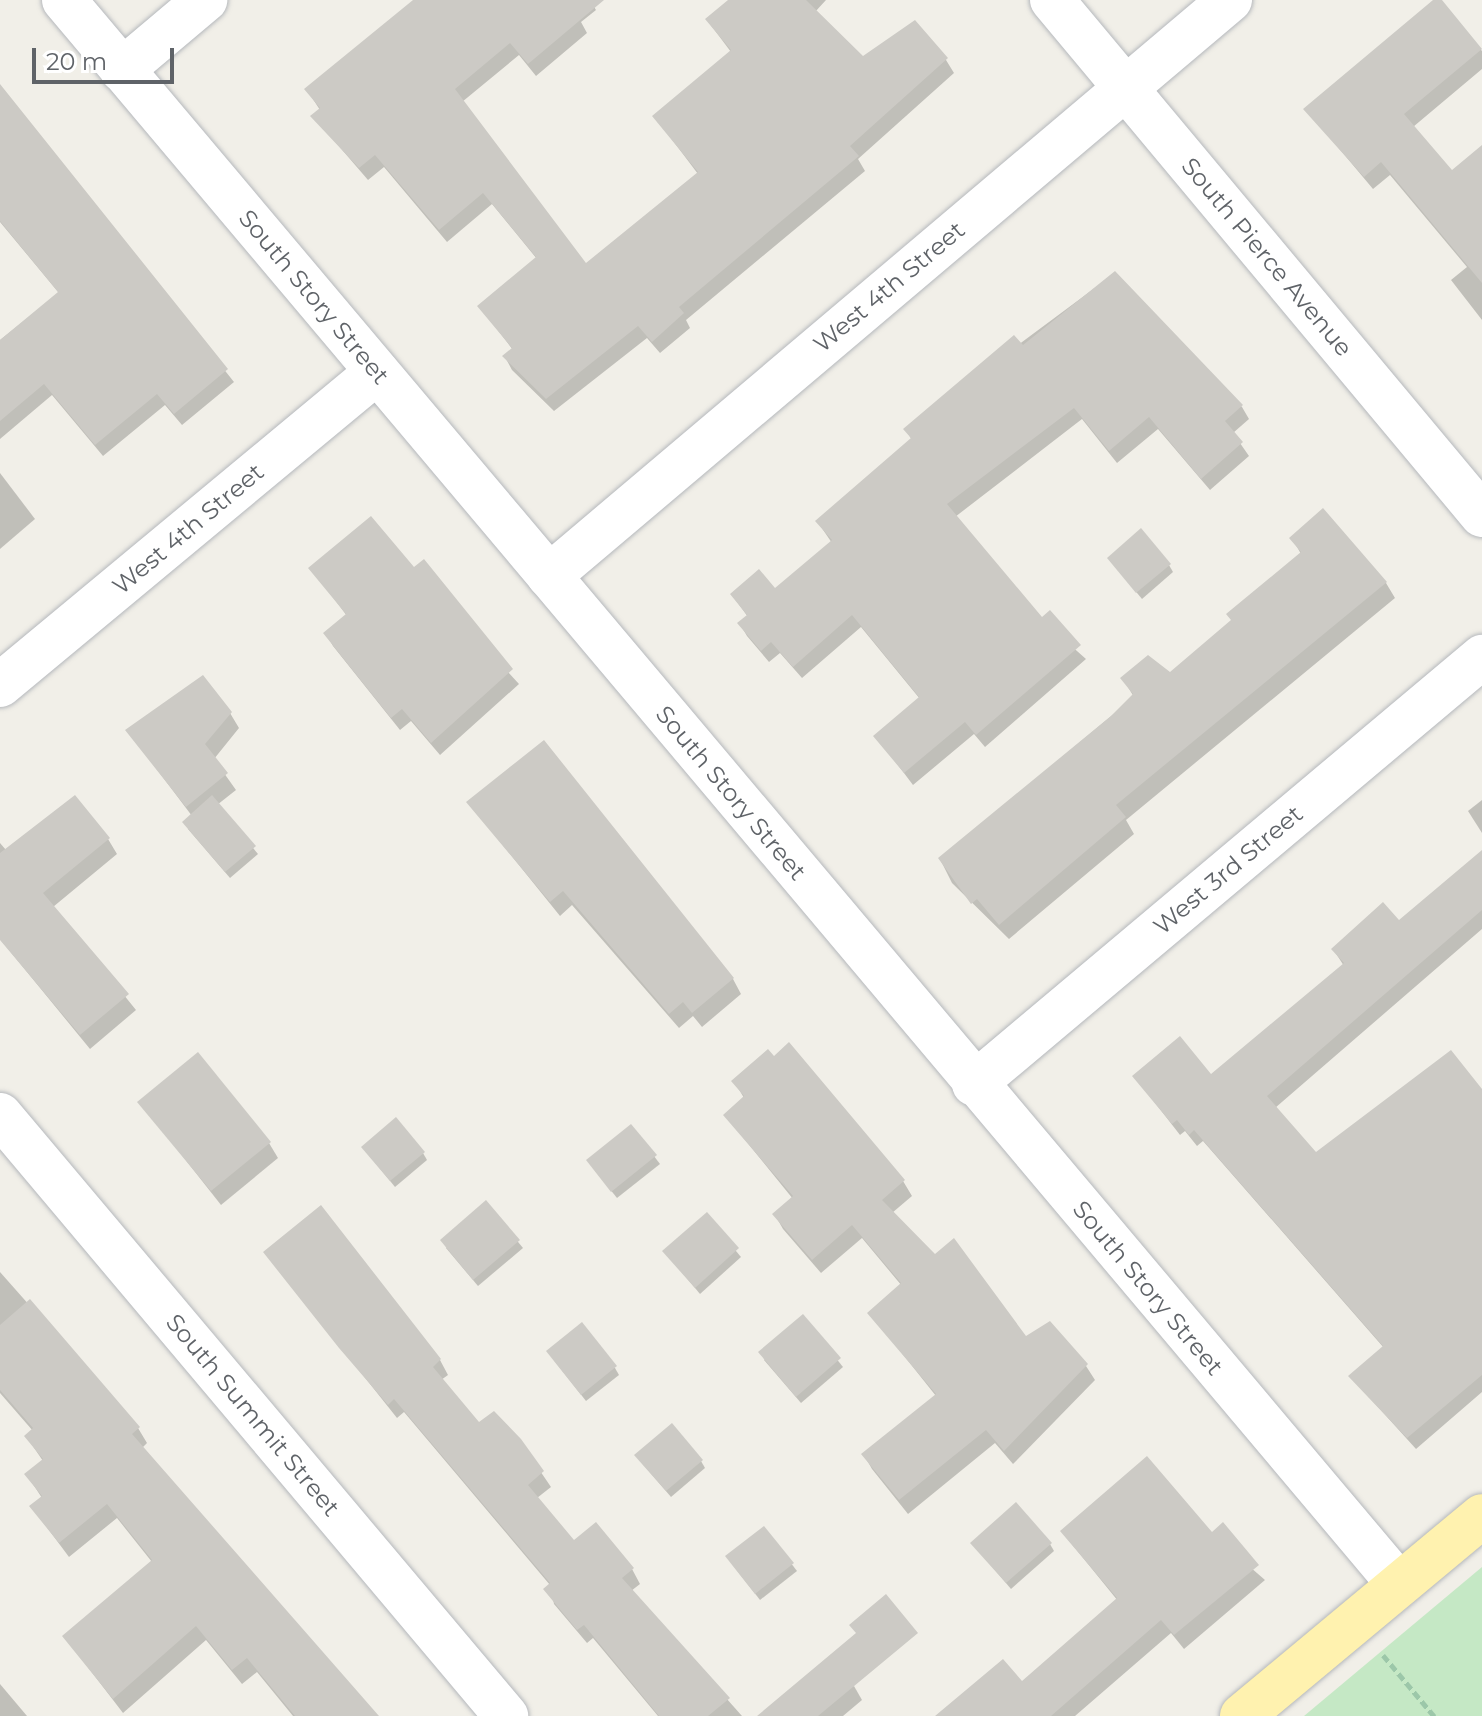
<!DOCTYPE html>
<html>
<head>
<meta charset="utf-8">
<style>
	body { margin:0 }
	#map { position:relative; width:1482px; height:1716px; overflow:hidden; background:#f1efe8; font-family:Montserrat,sans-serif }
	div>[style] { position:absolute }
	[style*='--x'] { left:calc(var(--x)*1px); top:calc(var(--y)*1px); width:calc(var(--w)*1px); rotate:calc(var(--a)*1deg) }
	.green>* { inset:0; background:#c5e8c5 }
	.shadow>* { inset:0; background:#0003 }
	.building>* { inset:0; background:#cccac5 }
	.path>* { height:5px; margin-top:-2.5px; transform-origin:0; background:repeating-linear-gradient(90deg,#9cc7a9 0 8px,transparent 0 12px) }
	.roads { filter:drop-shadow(0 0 2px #b5b8bc) drop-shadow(0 0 2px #b5b8bc) }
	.minor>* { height:44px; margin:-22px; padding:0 22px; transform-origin:22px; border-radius:22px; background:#fff }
	.major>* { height:44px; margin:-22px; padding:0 22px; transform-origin:22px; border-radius:22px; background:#fff2af }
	span { translate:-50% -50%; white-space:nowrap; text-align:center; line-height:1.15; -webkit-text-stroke:8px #fff; paint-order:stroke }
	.street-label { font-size:24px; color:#5f6368 }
	.scale { position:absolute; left:32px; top:48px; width:142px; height:36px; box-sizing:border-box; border:4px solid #5f6368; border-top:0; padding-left:10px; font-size:24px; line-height:28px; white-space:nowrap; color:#5f6368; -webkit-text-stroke:6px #fff; paint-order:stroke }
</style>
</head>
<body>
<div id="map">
	<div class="green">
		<div style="clip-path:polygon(1482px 1567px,1482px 1716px,1304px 1716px)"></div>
	</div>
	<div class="shadow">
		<div style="clip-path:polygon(418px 0,590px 0,596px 10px,581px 22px,587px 33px,536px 76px,519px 55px,462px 102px,585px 266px,698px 174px,655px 117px,731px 52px,707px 20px,730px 0,826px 0,815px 12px,863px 59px,946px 60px,954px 73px,858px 159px,865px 171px,686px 320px,690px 328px,660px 353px,647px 338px,554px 411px,512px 370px,505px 357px,513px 350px,480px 307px,537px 259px,492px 204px,447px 242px,384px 167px,368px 180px,313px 116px,320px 110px,307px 90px)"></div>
		<div style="clip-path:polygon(1436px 0,1482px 51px,1482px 69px,1413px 127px,1452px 173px,1482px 148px,1482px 320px,1451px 280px,1467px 267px,1390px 175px,1373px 189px,1306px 109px)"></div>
		<div style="clip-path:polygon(0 88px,234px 382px,182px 425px,165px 405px,103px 456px,52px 395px,0 439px,0 340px,59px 293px,0 222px)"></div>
		<div style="clip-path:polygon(1115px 273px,1242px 407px,1249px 419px,1233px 433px,1249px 456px,1210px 490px,1158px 429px,1117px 463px,1082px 419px,955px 517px,1042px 620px,1086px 659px,985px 747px,974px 734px,913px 785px,876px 736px,920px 699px,861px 627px,802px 678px,780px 653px,769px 662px,747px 636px,740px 624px,748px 617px,732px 595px,775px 591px,832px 543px,817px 521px,912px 440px,905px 429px)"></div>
		<div style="clip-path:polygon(0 473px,35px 519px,0 549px)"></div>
		<div style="clip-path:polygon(1292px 538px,1386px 583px,1395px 598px,1126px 820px,1134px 834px,1009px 939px,952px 883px,940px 859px,1134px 697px,1123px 679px,1170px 674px,1233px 622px,1301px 554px)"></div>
		<div style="clip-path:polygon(1109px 559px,1169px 565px,1173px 572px,1142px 599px)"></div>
		<div style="clip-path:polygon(311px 568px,414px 570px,519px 684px,440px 755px,411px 721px,400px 730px,333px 646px,326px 633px,347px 616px)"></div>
		<div style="clip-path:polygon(230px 713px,239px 728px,214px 759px,236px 790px,217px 805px,258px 854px,230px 878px,188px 829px,192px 816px,128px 731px)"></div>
		<div style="clip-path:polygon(1482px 800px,1482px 833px,1468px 811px)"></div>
		<div style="clip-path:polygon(469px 803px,733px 979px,741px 994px,702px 1027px,693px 1016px,679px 1028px,572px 905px,560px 916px)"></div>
		<div style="clip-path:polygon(108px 839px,117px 854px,53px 907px,136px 1010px,90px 1049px,0 939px,0 843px,6px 850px)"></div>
		<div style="clip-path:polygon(1482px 853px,1482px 929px,1275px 1108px,1315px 1155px,1482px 1089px,1482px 1392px,1416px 1449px,1350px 1376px,1384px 1348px,1203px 1141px,1197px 1146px,1185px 1131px,1180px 1135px,1135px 1077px,1211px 1077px,1344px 966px,1333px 949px,1399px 923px)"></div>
		<div style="clip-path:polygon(734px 1081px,903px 1181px,912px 1196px,892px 1213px,935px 1257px,1025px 1339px,1086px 1366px,1095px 1380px,1013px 1464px,995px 1443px,908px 1514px,872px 1469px,864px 1455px,936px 1396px,870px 1313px,902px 1286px,862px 1238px,821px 1273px,783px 1229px,775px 1215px,793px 1199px,725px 1115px,744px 1098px)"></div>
		<div style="clip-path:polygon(140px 1102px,269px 1143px,278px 1158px,221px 1205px)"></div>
		<div style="clip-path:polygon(631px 1126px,660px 1164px,617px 1198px,593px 1168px)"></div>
		<div style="clip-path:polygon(423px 1153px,427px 1160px,395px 1187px,368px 1154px)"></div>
		<div style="clip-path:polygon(486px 1203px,523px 1248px,478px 1286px,446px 1248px)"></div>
		<div style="clip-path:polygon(706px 1215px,741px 1257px,700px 1294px,665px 1252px)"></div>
		<div style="clip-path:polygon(266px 1253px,440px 1360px,448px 1375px,441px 1380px,479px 1425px,519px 1440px,551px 1487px,537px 1498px,574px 1543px,632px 1569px,640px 1584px,631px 1591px,742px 1716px,658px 1716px,593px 1638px,587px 1643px,554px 1604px,550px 1585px,404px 1412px,397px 1418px)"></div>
		<div style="clip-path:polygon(0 1272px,138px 1428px,147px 1443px,142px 1448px,376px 1716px,293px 1716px,257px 1672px,242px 1684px,206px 1640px,123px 1713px,64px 1636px,152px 1562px,117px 1518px,69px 1557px,31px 1506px,42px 1498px,27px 1475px,43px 1461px,26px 1436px,33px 1431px,0 1393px)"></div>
		<div style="clip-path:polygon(803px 1317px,843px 1367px,801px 1403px,764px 1360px)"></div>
		<div style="clip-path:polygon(553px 1359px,615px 1368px,619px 1375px,586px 1401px)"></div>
		<div style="clip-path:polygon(701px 1461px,705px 1468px,671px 1497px,641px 1462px)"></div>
		<div style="clip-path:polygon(764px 1528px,797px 1571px,760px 1600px,732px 1564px)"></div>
		<div style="clip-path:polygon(1062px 1532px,1212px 1534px,1265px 1580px,1184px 1649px,1171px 1633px,1075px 1716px,969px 1716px,1022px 1684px,1118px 1601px)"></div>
		<div style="clip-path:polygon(972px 1543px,1050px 1544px,1054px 1551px,1011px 1589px)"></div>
		<div style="clip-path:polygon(0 1684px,27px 1716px,0 1716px)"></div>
		<div style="clip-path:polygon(854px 1686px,862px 1700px,843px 1716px,760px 1716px)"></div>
	</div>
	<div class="building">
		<div style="clip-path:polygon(413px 0,604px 0,528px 64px,510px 43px,455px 89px,586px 263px,698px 172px,652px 116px,731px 50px,705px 19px,728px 0,806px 0,863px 56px,915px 20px,948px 58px,850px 146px,859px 156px,679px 307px,684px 313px,652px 342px,638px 326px,546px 399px,502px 356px,512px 348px,477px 306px,536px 257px,483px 193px,439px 230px,375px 155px,359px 168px,310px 116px,320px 108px,304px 89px)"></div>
		<div style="clip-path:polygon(1433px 0,1442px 0,1482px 49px,1404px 114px,1452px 170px,1482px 145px,1482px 283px,1381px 162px,1364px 177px,1303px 109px)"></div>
		<div style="clip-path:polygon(0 84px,228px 369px,174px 414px,157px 394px,95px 445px,44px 384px,0 421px,0 340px,58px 292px,0 221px)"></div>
		<div style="clip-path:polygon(1115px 271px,1243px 405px,1225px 421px,1243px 442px,1201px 479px,1149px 417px,1109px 451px,1074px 408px,947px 504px,1042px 617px,1050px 610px,1081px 645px,976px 735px,965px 722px,904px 773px,873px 736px,919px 697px,852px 615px,793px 667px,771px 642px,761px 651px,737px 623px,747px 615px,730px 594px,759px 569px,775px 588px,832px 540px,815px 521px,911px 438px,903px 429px,1014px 335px,1023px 345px)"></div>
		<div style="clip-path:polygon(1323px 508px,1387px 582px,1116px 805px,1126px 817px,999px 925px,977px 899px,971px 904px,938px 858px,1111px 716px,1133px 694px,1120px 678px,1148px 655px,1170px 672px,1231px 620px,1226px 614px,1301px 552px,1289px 538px)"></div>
		<div style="clip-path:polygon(371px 516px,414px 567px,424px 559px,513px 669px,431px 743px,402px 709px,391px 718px,323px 633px,346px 614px,308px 568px)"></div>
		<div style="clip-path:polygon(1141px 528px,1171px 564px,1136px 593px,1107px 558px)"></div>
		<div style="clip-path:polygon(203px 675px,232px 712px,205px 744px,228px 773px,186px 807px,125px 730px)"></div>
		<div style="clip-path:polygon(544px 740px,734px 978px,692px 1013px,683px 1002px,669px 1014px,563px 891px,550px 902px,466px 802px)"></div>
		<div style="clip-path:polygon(75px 795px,110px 838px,43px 893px,129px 994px,80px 1035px,0 940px,0 853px)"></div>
		<div style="clip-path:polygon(212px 795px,256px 846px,225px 872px,182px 822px)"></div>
		<div style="clip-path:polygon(1482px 850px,1482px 910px,1267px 1096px,1316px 1152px,1451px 1050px,1482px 1089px,1482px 1375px,1407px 1438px,1348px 1376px,1383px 1346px,1194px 1130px,1189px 1135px,1177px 1120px,1172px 1124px,1132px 1076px,1180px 1036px,1211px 1074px,1344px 963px,1331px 949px,1383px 902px,1399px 920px)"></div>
		<div style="clip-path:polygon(789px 1042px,905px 1180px,882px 1200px,935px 1254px,954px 1238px,1026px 1336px,1050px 1321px,1088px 1364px,1004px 1451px,986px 1430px,899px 1500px,861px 1454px,936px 1394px,867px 1313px,901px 1283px,852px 1225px,812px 1260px,772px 1214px,793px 1196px,723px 1115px,744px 1096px,731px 1081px,768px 1049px,774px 1056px)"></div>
		<div style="clip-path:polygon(198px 1052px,271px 1142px,211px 1191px,137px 1102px)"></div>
		<div style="clip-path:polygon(396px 1117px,425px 1152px,390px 1181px,361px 1147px)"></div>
		<div style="clip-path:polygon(631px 1124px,657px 1155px,611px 1192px,586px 1160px)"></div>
		<div style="clip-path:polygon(486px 1200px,520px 1240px,473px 1280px,440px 1240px)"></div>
		<div style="clip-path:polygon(321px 1205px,441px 1359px,433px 1367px,479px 1422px,494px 1411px,521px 1439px,544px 1471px,528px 1485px,574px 1540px,596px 1522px,634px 1568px,622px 1578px,730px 1698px,708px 1716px,659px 1716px,584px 1625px,577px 1630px,543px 1589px,550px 1583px,394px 1399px,388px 1405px,339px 1348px,263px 1252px)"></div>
		<div style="clip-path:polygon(707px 1212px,739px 1248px,695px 1288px,662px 1251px)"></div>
		<div style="clip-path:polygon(30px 1299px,140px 1427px,132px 1434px,379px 1716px,295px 1716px,247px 1658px,232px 1670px,196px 1626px,113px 1699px,62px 1636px,152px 1560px,107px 1504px,59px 1543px,29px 1506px,42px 1496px,24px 1474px,43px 1459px,24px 1436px,33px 1428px,0 1390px,0 1325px)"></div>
		<div style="clip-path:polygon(803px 1314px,841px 1358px,796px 1397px,758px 1352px)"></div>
		<div style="clip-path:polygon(582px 1322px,617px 1366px,581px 1395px,546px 1351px)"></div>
		<div style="clip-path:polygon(672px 1423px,703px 1460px,666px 1491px,634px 1455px)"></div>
		<div style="clip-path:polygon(1147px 1456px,1212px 1532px,1223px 1522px,1259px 1565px,1174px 1635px,1161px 1620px,1051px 1716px,935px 1716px,1003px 1659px,1022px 1681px,1117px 1598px,1060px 1531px)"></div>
		<div style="clip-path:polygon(1016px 1502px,1052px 1543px,1006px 1583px,970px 1543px)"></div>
		<div style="clip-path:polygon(764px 1526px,794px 1563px,755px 1594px,725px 1556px)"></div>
		<div style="clip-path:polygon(886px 1594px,918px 1633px,818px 1716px,757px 1716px,856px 1633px,849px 1625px)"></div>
	</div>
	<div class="path">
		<div style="--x:1383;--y:1655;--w:80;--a:50.1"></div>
	</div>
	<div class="roads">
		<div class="minor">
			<div style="--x:64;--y:0;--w:2072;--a:49.88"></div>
			<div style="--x:1052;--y:0;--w:671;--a:50.14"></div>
			<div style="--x:122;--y:70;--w:109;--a:-40.1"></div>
			<div style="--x:549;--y:576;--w:892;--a:-40.23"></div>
			<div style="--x:0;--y:685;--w:490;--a:-39.7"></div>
			<div style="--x:974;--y:1084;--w:664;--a:-40.05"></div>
			<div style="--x:0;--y:1115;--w:786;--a:49.9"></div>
		</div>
		<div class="major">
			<div style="--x:1242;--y:1716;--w:312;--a:-39.8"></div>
		</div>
	</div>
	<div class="street-label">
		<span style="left:1267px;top:257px;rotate:50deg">South Pierce Avenue</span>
		<span style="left:889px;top:287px;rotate:-40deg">West 4th Street</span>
		<span style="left:314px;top:297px;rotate:50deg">South Story Street</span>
		<span style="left:188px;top:529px;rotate:-40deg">West 4th Street</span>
		<span style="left:731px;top:793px;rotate:50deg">South Story Street</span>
		<span style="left:1228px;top:870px;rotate:-40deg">West 3rd Street</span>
		<span style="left:1148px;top:1288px;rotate:50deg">South Story Street</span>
		<span style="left:253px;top:1415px;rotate:50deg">South Summit Street</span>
	</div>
	<div class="scale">20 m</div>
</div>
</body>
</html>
